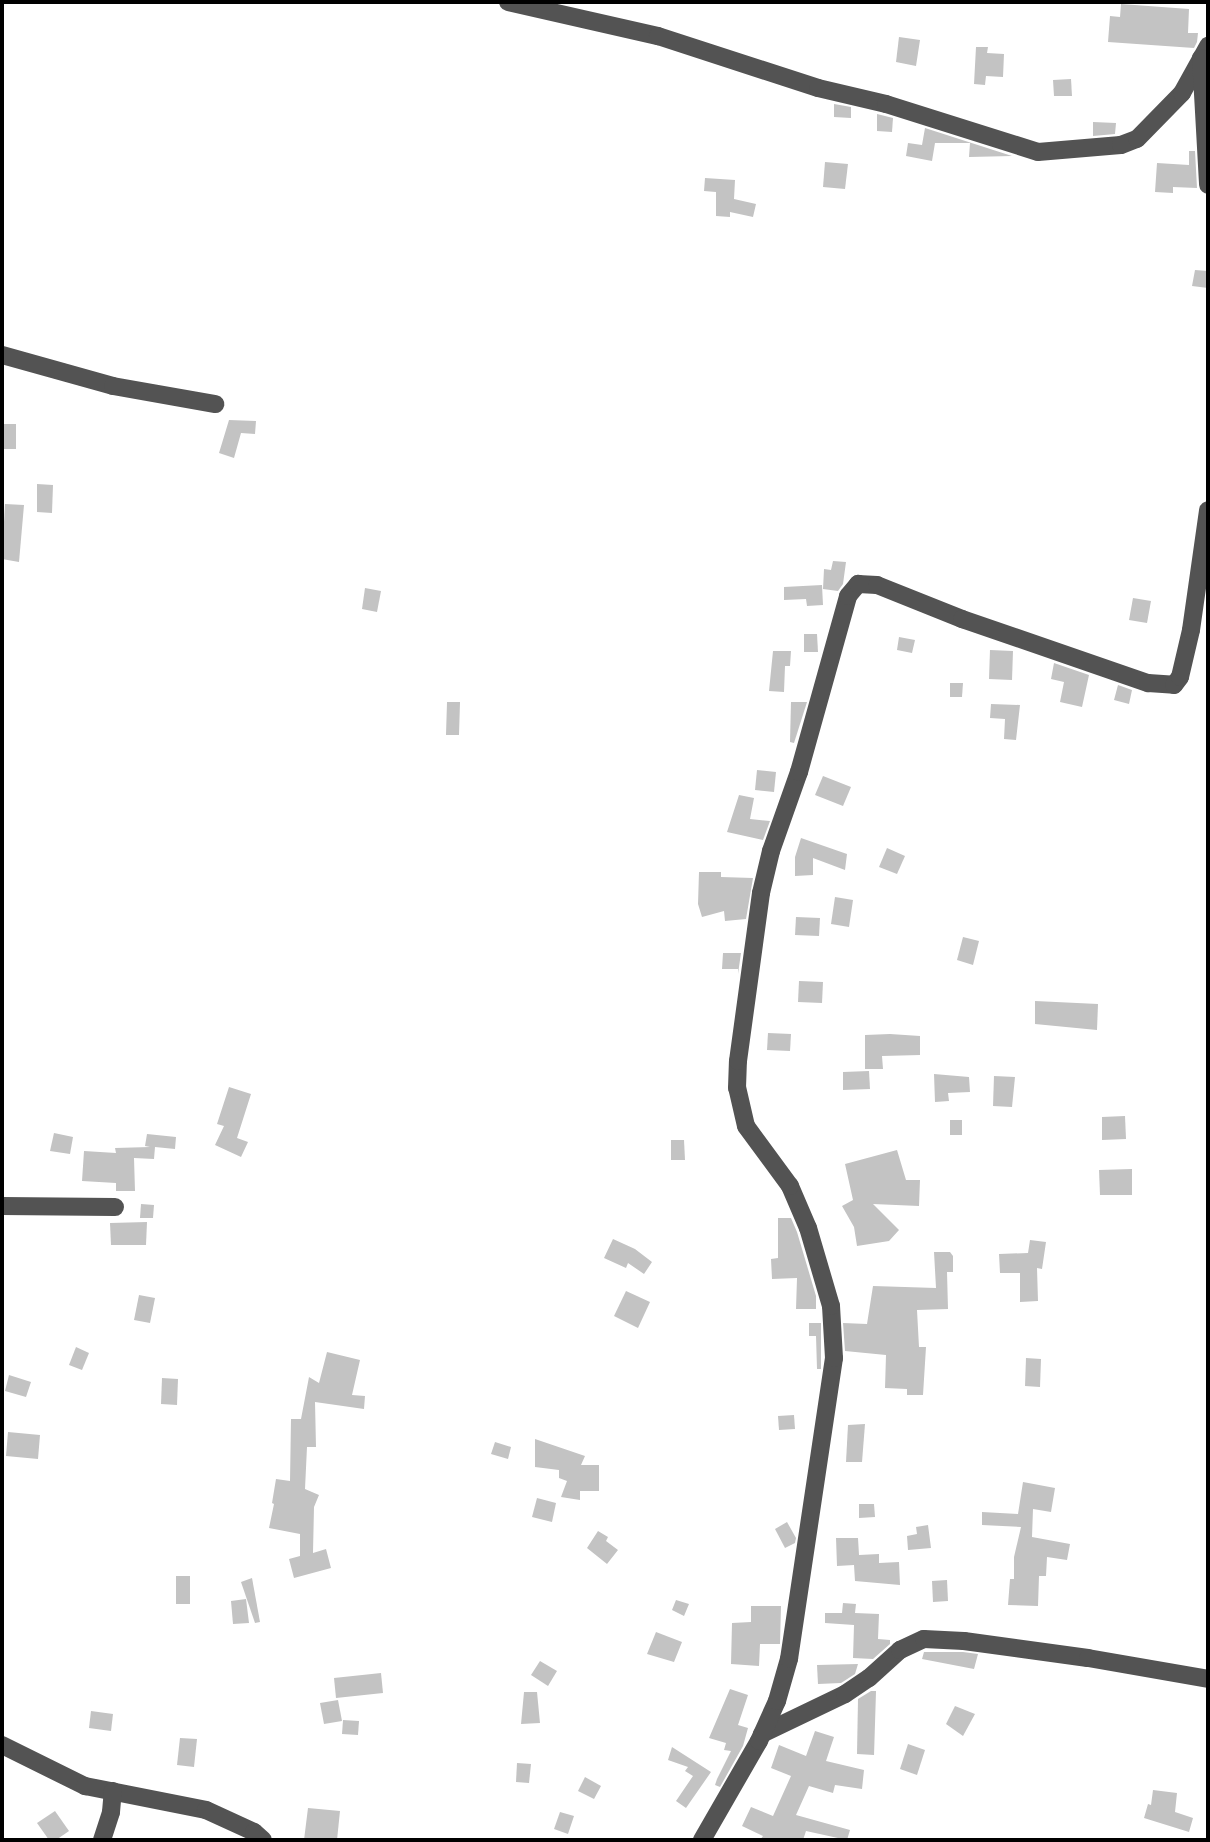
<!DOCTYPE html>
<html>
<head>
<meta charset="utf-8">
<style>
	body { margin:0 }
	#map { position:relative; width:1210px; height:1842px; overflow:hidden; background:#fff; font-family:Signika,sans-serif }
	div>[style] { position:absolute }
	[style*='--x'] { left:calc(var(--x)*1px); top:calc(var(--y)*1px); width:calc(var(--w)*1px); rotate:calc(var(--a)*1deg) }
	.building>* { inset:0; background:#c3c3c3 }
	.minor>* { height:18px; margin:-9px; padding:0 9px; transform-origin:9px; border-radius:9px; background:#535353 }
	span { translate:-50% -50%; white-space:nowrap; text-align:center; line-height:1.15; -webkit-text-stroke:7px #fff; paint-order:stroke }
	.frame { position:absolute; inset:0; border:4px solid #000; pointer-events:none }
</style>
</head>
<body>
<div id="map">
	<div class="building">
		<div style="clip-path:polygon(1121px 4px,1189px 9px,1188px 33px,1198px 33px,1197px 42px,1194px 48px,1108px 42px,1110px 16px,1120px 17px)"></div>
		<div style="clip-path:polygon(899px 37px,920px 40px,916px 66px,896px 62px)"></div>
		<div style="clip-path:polygon(976px 47px,988px 47px,987px 53px,1004px 54px,1003px 77px,986px 76px,985px 85px,974px 84px)"></div>
		<div style="clip-path:polygon(1071px 79px,1072px 96px,1054px 96px,1053px 80px)"></div>
		<div style="clip-path:polygon(834px 104px,851px 107px,851px 118px,834px 117px)"></div>
		<div style="clip-path:polygon(877px 114px,893px 118px,892px 132px,877px 131px)"></div>
		<div style="clip-path:polygon(1093px 122px,1116px 123px,1115px 134px,1093px 136px)"></div>
		<div style="clip-path:polygon(925px 128px,1012px 156px,969px 157px,970px 143px,935px 143px,932px 161px,906px 156px,908px 143px,922px 145px)"></div>
		<div style="clip-path:polygon(1189px 151px,1195px 151px,1197px 188px,1173px 187px,1173px 193px,1155px 192px,1157px 163px,1189px 165px)"></div>
		<div style="clip-path:polygon(825px 162px,848px 164px,845px 189px,823px 187px)"></div>
		<div style="clip-path:polygon(705px 178px,735px 180px,734px 199px,756px 204px,753px 217px,730px 212px,730px 217px,716px 216px,716px 192px,704px 191px)"></div>
		<div style="clip-path:polygon(1195px 270px,1208px 271px,1208px 288px,1192px 286px)"></div>
		<div style="clip-path:polygon(229px 420px,256px 421px,255px 434px,241px 433px,234px 458px,219px 453px)"></div>
		<div style="clip-path:polygon(4px 424px,16px 424px,16px 449px,4px 449px)"></div>
		<div style="clip-path:polygon(37px 484px,53px 485px,52px 513px,37px 512px)"></div>
		<div style="clip-path:polygon(5px 504px,24px 505px,19px 562px,2px 559px)"></div>
		<div style="clip-path:polygon(833px 561px,846px 562px,843px 584px,838px 591px,823px 589px,824px 569px,831px 570px)"></div>
		<div style="clip-path:polygon(822px 585px,823px 605px,807px 606px,806px 599px,784px 600px,784px 587px)"></div>
		<div style="clip-path:polygon(365px 588px,381px 591px,377px 612px,362px 609px)"></div>
		<div style="clip-path:polygon(1133px 598px,1151px 601px,1147px 623px,1129px 620px)"></div>
		<div style="clip-path:polygon(804px 634px,817px 634px,818px 652px,804px 652px)"></div>
		<div style="clip-path:polygon(899px 637px,915px 640px,912px 653px,897px 650px)"></div>
		<div style="clip-path:polygon(990px 650px,1013px 651px,1012px 680px,989px 679px)"></div>
		<div style="clip-path:polygon(773px 651px,791px 651px,790px 666px,785px 666px,784px 692px,769px 691px)"></div>
		<div style="clip-path:polygon(1054px 663px,1089px 675px,1082px 707px,1060px 702px,1064px 682px,1051px 679px)"></div>
		<div style="clip-path:polygon(950px 683px,963px 683px,962px 697px,950px 697px)"></div>
		<div style="clip-path:polygon(1118px 685px,1132px 690px,1129px 704px,1114px 700px)"></div>
		<div style="clip-path:polygon(447px 702px,460px 702px,459px 735px,446px 735px)"></div>
		<div style="clip-path:polygon(791px 702px,807px 702px,794px 743px,790px 742px)"></div>
		<div style="clip-path:polygon(991px 704px,1020px 705px,1016px 740px,1004px 739px,1005px 719px,990px 718px)"></div>
		<div style="clip-path:polygon(757px 770px,776px 772px,774px 792px,755px 790px)"></div>
		<div style="clip-path:polygon(823px 776px,851px 787px,843px 806px,815px 795px)"></div>
		<div style="clip-path:polygon(739px 795px,754px 798px,750px 819px,770px 821px,763px 840px,727px 832px)"></div>
		<div style="clip-path:polygon(801px 838px,847px 854px,845px 870px,813px 858px,813px 875px,795px 876px,795px 857px)"></div>
		<div style="clip-path:polygon(887px 848px,905px 856px,897px 874px,879px 867px)"></div>
		<div style="clip-path:polygon(699px 872px,721px 872px,721px 877px,753px 878px,746px 919px,725px 921px,724px 911px,702px 917px,698px 904px)"></div>
		<div style="clip-path:polygon(835px 897px,853px 900px,849px 927px,831px 924px)"></div>
		<div style="clip-path:polygon(796px 917px,820px 918px,819px 936px,795px 935px)"></div>
		<div style="clip-path:polygon(963px 937px,979px 941px,973px 965px,957px 960px)"></div>
		<div style="clip-path:polygon(723px 953px,741px 953px,738px 974px,738px 969px,722px 969px)"></div>
		<div style="clip-path:polygon(799px 981px,823px 982px,822px 1003px,798px 1002px)"></div>
		<div style="clip-path:polygon(1035px 1001px,1098px 1004px,1097px 1030px,1035px 1024px)"></div>
		<div style="clip-path:polygon(768px 1033px,791px 1034px,790px 1051px,767px 1050px)"></div>
		<div style="clip-path:polygon(890px 1034px,920px 1036px,920px 1055px,882px 1056px,883px 1069px,865px 1069px,865px 1035px)"></div>
		<div style="clip-path:polygon(869px 1071px,870px 1089px,843px 1090px,843px 1072px)"></div>
		<div style="clip-path:polygon(934px 1074px,969px 1077px,970px 1092px,948px 1093px,949px 1101px,935px 1102px)"></div>
		<div style="clip-path:polygon(994px 1076px,1015px 1077px,1012px 1107px,993px 1106px)"></div>
		<div style="clip-path:polygon(229px 1087px,251px 1094px,237px 1138px,248px 1142px,241px 1157px,215px 1145px,224px 1126px,217px 1124px)"></div>
		<div style="clip-path:polygon(1125px 1116px,1126px 1139px,1102px 1140px,1102px 1117px)"></div>
		<div style="clip-path:polygon(950px 1120px,962px 1120px,962px 1135px,950px 1135px)"></div>
		<div style="clip-path:polygon(54px 1133px,73px 1137px,70px 1154px,50px 1151px)"></div>
		<div style="clip-path:polygon(147px 1134px,176px 1137px,175px 1149px,155px 1147px,154px 1159px,134px 1158px,135px 1191px,116px 1191px,116px 1183px,82px 1181px,84px 1151px,116px 1153px,115px 1148px,150px 1147px,145px 1146px)"></div>
		<div style="clip-path:polygon(671px 1140px,684px 1140px,685px 1160px,671px 1160px)"></div>
		<div style="clip-path:polygon(897px 1150px,906px 1180px,920px 1180px,919px 1206px,873px 1204px,899px 1230px,889px 1241px,857px 1246px,854px 1227px,842px 1206px,853px 1200px,845px 1164px)"></div>
		<div style="clip-path:polygon(1132px 1169px,1132px 1195px,1100px 1195px,1099px 1170px)"></div>
		<div style="clip-path:polygon(141px 1204px,154px 1205px,153px 1218px,140px 1218px)"></div>
		<div style="clip-path:polygon(778px 1218px,791px 1218px,797px 1232px,816px 1296px,816px 1309px,796px 1309px,797px 1278px,772px 1279px,771px 1259px,778px 1258px)"></div>
		<div style="clip-path:polygon(147px 1222px,146px 1245px,111px 1245px,110px 1223px)"></div>
		<div style="clip-path:polygon(613px 1239px,635px 1249px,652px 1262px,644px 1274px,628px 1263px,626px 1268px,604px 1258px)"></div>
		<div style="clip-path:polygon(1030px 1240px,1046px 1242px,1042px 1269px,1037px 1268px,1038px 1301px,1020px 1302px,1020px 1273px,1000px 1273px,999px 1254px,1028px 1253px)"></div>
		<div style="clip-path:polygon(934px 1252px,950px 1252px,953px 1256px,953px 1272px,947px 1272px,948px 1309px,917px 1310px,919px 1347px,926px 1347px,923px 1395px,907px 1395px,907px 1389px,885px 1388px,886px 1355px,845px 1351px,843px 1323px,867px 1324px,873px 1286px,936px 1288px)"></div>
		<div style="clip-path:polygon(626px 1291px,650px 1302px,638px 1328px,614px 1316px)"></div>
		<div style="clip-path:polygon(139px 1295px,155px 1298px,150px 1323px,134px 1320px)"></div>
		<div style="clip-path:polygon(809px 1323px,821px 1323px,821px 1369px,817px 1369px,816px 1336px,809px 1336px)"></div>
		<div style="clip-path:polygon(76px 1347px,89px 1353px,82px 1370px,69px 1365px)"></div>
		<div style="clip-path:polygon(327px 1352px,360px 1360px,352px 1395px,365px 1396px,364px 1409px,315px 1402px,316px 1447px,307px 1447px,305px 1489px,319px 1495px,314px 1507px,313px 1553px,326px 1549px,331px 1568px,294px 1578px,289px 1559px,300px 1556px,300px 1534px,269px 1528px,274px 1504px,272px 1503px,276px 1479px,290px 1481px,291px 1419px,301px 1419px,309px 1377px,319px 1383px)"></div>
		<div style="clip-path:polygon(1026px 1358px,1041px 1359px,1040px 1387px,1025px 1386px)"></div>
		<div style="clip-path:polygon(9px 1375px,31px 1382px,26px 1397px,5px 1391px)"></div>
		<div style="clip-path:polygon(162px 1378px,178px 1379px,177px 1405px,161px 1404px)"></div>
		<div style="clip-path:polygon(794px 1415px,795px 1429px,779px 1430px,778px 1416px)"></div>
		<div style="clip-path:polygon(865px 1424px,862px 1462px,846px 1462px,848px 1425px)"></div>
		<div style="clip-path:polygon(8px 1432px,40px 1435px,38px 1459px,6px 1456px)"></div>
		<div style="clip-path:polygon(535px 1439px,585px 1456px,581px 1465px,599px 1465px,599px 1491px,580px 1491px,580px 1500px,561px 1497px,567px 1481px,559px 1478px,559px 1470px,535px 1467px)"></div>
		<div style="clip-path:polygon(495px 1442px,511px 1447px,508px 1459px,491px 1454px)"></div>
		<div style="clip-path:polygon(1023px 1482px,1055px 1488px,1051px 1512px,1033px 1509px,1032px 1537px,1070px 1544px,1067px 1560px,1047px 1557px,1046px 1576px,1039px 1576px,1038px 1606px,1008px 1605px,1010px 1579px,1014px 1579px,1014px 1557px,1021px 1527px,982px 1525px,982px 1512px,1018px 1514px)"></div>
		<div style="clip-path:polygon(537px 1498px,556px 1503px,552px 1522px,532px 1517px)"></div>
		<div style="clip-path:polygon(859px 1504px,874px 1504px,875px 1517px,859px 1518px)"></div>
		<div style="clip-path:polygon(787px 1522px,796px 1538px,795px 1543px,785px 1548px,775px 1529px)"></div>
		<div style="clip-path:polygon(928px 1525px,931px 1548px,908px 1550px,907px 1536px,917px 1534px,916px 1527px)"></div>
		<div style="clip-path:polygon(598px 1531px,608px 1537px,606px 1541px,618px 1550px,607px 1564px,587px 1548px)"></div>
		<div style="clip-path:polygon(836px 1538px,858px 1538px,859px 1555px,879px 1554px,879px 1563px,899px 1562px,900px 1585px,855px 1581px,854px 1565px,837px 1566px)"></div>
		<div style="clip-path:polygon(176px 1576px,190px 1576px,190px 1604px,176px 1604px)"></div>
		<div style="clip-path:polygon(252px 1578px,260px 1622px,255px 1623px,241px 1582px)"></div>
		<div style="clip-path:polygon(947px 1580px,948px 1601px,933px 1602px,932px 1581px)"></div>
		<div style="clip-path:polygon(246px 1599px,249px 1623px,233px 1624px,231px 1601px)"></div>
		<div style="clip-path:polygon(676px 1600px,689px 1604px,684px 1616px,672px 1610px)"></div>
		<div style="clip-path:polygon(843px 1603px,856px 1604px,855px 1613px,879px 1614px,878px 1639px,890px 1640px,890px 1644px,873px 1659px,853px 1658px,854px 1625px,825px 1623px,825px 1613px,842px 1613px)"></div>
		<div style="clip-path:polygon(751px 1606px,781px 1606px,780px 1644px,760px 1644px,759px 1666px,731px 1664px,732px 1623px,751px 1622px)"></div>
		<div style="clip-path:polygon(656px 1632px,682px 1642px,674px 1662px,647px 1654px)"></div>
		<div style="clip-path:polygon(924px 1652px,963px 1652px,978px 1654px,974px 1669px,922px 1659px)"></div>
		<div style="clip-path:polygon(540px 1661px,557px 1671px,548px 1686px,531px 1675px)"></div>
		<div style="clip-path:polygon(858px 1664px,855px 1674px,841px 1683px,818px 1684px,817px 1665px)"></div>
		<div style="clip-path:polygon(381px 1673px,383px 1693px,336px 1698px,334px 1678px)"></div>
		<div style="clip-path:polygon(730px 1689px,748px 1695px,738px 1725px,748px 1728px,743px 1746px,720px 1787px,715px 1785px,717px 1779px,731px 1751px,724px 1750px,726px 1743px,709px 1738px)"></div>
		<div style="clip-path:polygon(871px 1691px,876px 1691px,874px 1755px,857px 1754px,858px 1699px)"></div>
		<div style="clip-path:polygon(524px 1692px,537px 1692px,540px 1723px,521px 1724px)"></div>
		<div style="clip-path:polygon(338px 1700px,342px 1721px,324px 1724px,320px 1703px)"></div>
		<div style="clip-path:polygon(955px 1706px,975px 1714px,963px 1736px,946px 1724px)"></div>
		<div style="clip-path:polygon(91px 1711px,113px 1714px,111px 1731px,89px 1728px)"></div>
		<div style="clip-path:polygon(343px 1720px,359px 1721px,358px 1735px,342px 1734px)"></div>
		<div style="clip-path:polygon(815px 1731px,834px 1737px,826px 1761px,864px 1770px,862px 1789px,835px 1785px,833px 1793px,809px 1786px,796px 1815px,850px 1830px,847px 1840px,806px 1831px,803px 1840px,760px 1840px,763px 1836px,742px 1826px,751px 1807px,773px 1816px,791px 1776px,771px 1768px,779px 1745px,806px 1756px)"></div>
		<div style="clip-path:polygon(180px 1738px,197px 1739px,194px 1767px,177px 1765px)"></div>
		<div style="clip-path:polygon(908px 1744px,925px 1750px,917px 1775px,900px 1769px)"></div>
		<div style="clip-path:polygon(672px 1747px,711px 1772px,686px 1808px,676px 1801px,693px 1776px,685px 1771px,688px 1767px,668px 1760px)"></div>
		<div style="clip-path:polygon(517px 1763px,531px 1764px,529px 1783px,516px 1782px)"></div>
		<div style="clip-path:polygon(585px 1777px,601px 1786px,594px 1799px,578px 1791px)"></div>
		<div style="clip-path:polygon(1153px 1790px,1177px 1793px,1175px 1812px,1193px 1818px,1189px 1832px,1144px 1818px,1148px 1804px,1151px 1805px)"></div>
		<div style="clip-path:polygon(308px 1808px,340px 1811px,337px 1840px,304px 1840px)"></div>
		<div style="clip-path:polygon(55px 1811px,69px 1831px,56px 1840px,49px 1840px,37px 1823px)"></div>
		<div style="clip-path:polygon(560px 1812px,574px 1816px,568px 1834px,554px 1829px)"></div>
	</div>
	<div class="minor">
		<div style="--x:508;--y:2;--w:154;--a:12.8"></div>
		<div style="--x:658;--y:36;--w:168;--a:18"></div>
		<div style="--x:818;--y:88;--w:70;--a:13.2"></div>
		<div style="--x:886;--y:104;--w:159;--a:17.5"></div>
		<div style="--x:1038;--y:152;--w:83;--a:-4.8"></div>
		<div style="--x:1121;--y:145;--w:17;--a:-21"></div>
		<div style="--x:1137;--y:139;--w:64;--a:-45.6"></div>
		<div style="--x:1182;--y:93;--w:54;--a:-61"></div>
		<div style="--x:1201;--y:58;--w:127;--a:86.8"></div>
		<div style="--x:2;--y:355;--w:115;--a:15.6"></div>
		<div style="--x:113;--y:386;--w:104;--a:10"></div>
		<div style="--x:2;--y:1206;--w:113;--a:0.5"></div>
		<div style="--x:762;--y:1734;--w:92;--a:-25.7"></div>
		<div style="--x:845;--y:1694;--w:29;--a:-34"></div>
		<div style="--x:869;--y:1678;--w:42;--a:-42.1"></div>
		<div style="--x:900;--y:1650;--w:26;--a:-25"></div>
		<div style="--x:924;--y:1639;--w:40;--a:2.9"></div>
		<div style="--x:964;--y:1641;--w:125;--a:7.8"></div>
		<div style="--x:1088;--y:1658;--w:122;--a:9.9"></div>
		<div style="--x:2;--y:1745;--w:93;--a:26.3"></div>
		<div style="--x:85;--y:1786;--w:123;--a:11.2"></div>
		<div style="--x:206;--y:1810;--w:53;--a:24.6"></div>
		<div style="--x:254;--y:1832;--w:12;--a:42"></div>
		<div style="--x:102;--y:1840;--w:29;--a:-72"></div>
		<div style="--x:111;--y:1812;--w:21;--a:-85"></div>
		<div style="--x:702;--y:1840;--w:114;--a:-60.1"></div>
		<div style="--x:759;--y:1741;--w:44;--a:-65.8"></div>
		<div style="--x:777;--y:1701;--w:44;--a:-74.1"></div>
		<div style="--x:789;--y:1659;--w:304;--a:-81.5"></div>
		<div style="--x:834;--y:1358;--w:52;--a:-93.3"></div>
		<div style="--x:831;--y:1306;--w:81;--a:-106.4"></div>
		<div style="--x:808;--y:1228;--w:46;--a:-113.2"></div>
		<div style="--x:790;--y:1186;--w:74;--a:-126.3"></div>
		<div style="--x:746;--y:1126;--w:39;--a:-103"></div>
		<div style="--x:737;--y:1088;--w:27;--a:-88"></div>
		<div style="--x:738;--y:1061;--w:170;--a:-82.2"></div>
		<div style="--x:761;--y:893;--w:43;--a:-76.6"></div>
		<div style="--x:771;--y:851;--w:84;--a:-70.5"></div>
		<div style="--x:799;--y:772;--w:183;--a:-74.4"></div>
		<div style="--x:848;--y:596;--w:16;--a:-50"></div>
		<div style="--x:858;--y:584;--w:19;--a:3"></div>
		<div style="--x:877;--y:585;--w:92;--a:21.8"></div>
		<div style="--x:962;--y:619;--w:197;--a:19"></div>
		<div style="--x:1148;--y:683;--w:26;--a:4"></div>
		<div style="--x:1174;--y:685;--w:10;--a:-53"></div>
		<div style="--x:1180;--y:677;--w:48;--a:-76.8"></div>
		<div style="--x:1191;--y:630;--w:121;--a:-81.9"></div>
	</div>
	<div class="frame"></div>
</div>
</body>
</html>
